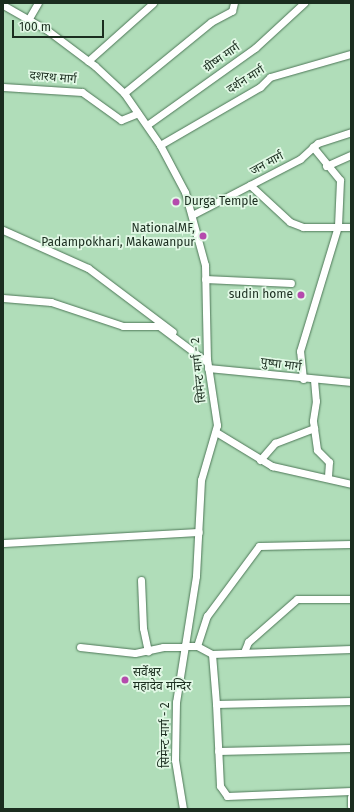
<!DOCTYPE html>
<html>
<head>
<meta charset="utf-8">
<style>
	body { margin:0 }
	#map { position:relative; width:354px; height:812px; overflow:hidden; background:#b0ddb9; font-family:"Fira Sans","Noto Sans Devanagari",sans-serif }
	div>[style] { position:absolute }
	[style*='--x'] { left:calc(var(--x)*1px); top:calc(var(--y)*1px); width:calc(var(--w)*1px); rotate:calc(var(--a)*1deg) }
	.roads { filter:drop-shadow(0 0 1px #4d7757) drop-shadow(0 0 1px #4d7757) }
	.street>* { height:7px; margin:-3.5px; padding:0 3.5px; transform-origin:3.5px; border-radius:3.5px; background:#fff }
	.dots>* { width:11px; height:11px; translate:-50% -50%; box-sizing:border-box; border:2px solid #e1f8e5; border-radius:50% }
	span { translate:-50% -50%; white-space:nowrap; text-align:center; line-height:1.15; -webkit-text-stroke:3.5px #e1f8e5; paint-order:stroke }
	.street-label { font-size:12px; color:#1b2d1f }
	.poi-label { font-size:12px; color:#1b2d1f }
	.left { translate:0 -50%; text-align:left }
	.right { translate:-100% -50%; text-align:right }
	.frame { position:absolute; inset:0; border:4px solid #1b2d1f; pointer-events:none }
	.scale { position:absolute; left:12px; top:20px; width:92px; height:18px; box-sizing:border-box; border:2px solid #1b2d1f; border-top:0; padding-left:5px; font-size:12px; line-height:14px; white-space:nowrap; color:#1b2d1f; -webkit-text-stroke:3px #e1f8e5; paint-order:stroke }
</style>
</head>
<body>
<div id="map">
	<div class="roads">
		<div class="street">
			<div style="--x:3;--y:5;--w:51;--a:29.6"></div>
			<div style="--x:47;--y:30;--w:60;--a:36.9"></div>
			<div style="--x:95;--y:66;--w:40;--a:43"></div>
			<div style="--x:124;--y:93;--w:63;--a:55.3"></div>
			<div style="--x:160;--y:145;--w:53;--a:62"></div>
			<div style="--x:185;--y:192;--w:76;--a:74.7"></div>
			<div style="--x:205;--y:265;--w:94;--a:88.8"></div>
			<div style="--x:207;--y:359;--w:67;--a:81.4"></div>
			<div style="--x:217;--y:425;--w:57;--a:106.2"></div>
			<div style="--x:201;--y:480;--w:96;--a:93"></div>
			<div style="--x:196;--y:576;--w:128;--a:99"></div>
			<div style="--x:176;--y:702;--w:58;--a:91"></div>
			<div style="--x:175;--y:760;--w:50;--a:80.7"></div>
			<div style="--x:28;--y:20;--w:20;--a:-60"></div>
			<div style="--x:88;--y:61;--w:87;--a:-41.7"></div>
			<div style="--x:3;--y:87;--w:79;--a:3.6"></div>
			<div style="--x:82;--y:92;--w:48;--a:35.7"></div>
			<div style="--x:121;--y:120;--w:18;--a:-22"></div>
			<div style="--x:124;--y:93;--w:112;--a:-39.2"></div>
			<div style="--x:211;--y:22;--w:24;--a:-28"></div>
			<div style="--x:232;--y:11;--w:8;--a:-76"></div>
			<div style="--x:147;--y:125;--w:133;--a:-35.5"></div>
			<div style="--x:255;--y:48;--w:67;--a:-42.6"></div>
			<div style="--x:160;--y:145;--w:116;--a:-30.1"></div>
			<div style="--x:260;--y:87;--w:14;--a:-45"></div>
			<div style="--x:270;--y:77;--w:84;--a:-15.9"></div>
			<div style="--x:326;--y:166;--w:27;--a:-24"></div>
			<div style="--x:250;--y:185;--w:54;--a:42.8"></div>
			<div style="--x:290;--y:222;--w:14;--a:21"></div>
			<div style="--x:303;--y:227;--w:48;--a:0"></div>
			<div style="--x:192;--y:215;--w:122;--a:-27.4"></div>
			<div style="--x:300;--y:159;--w:24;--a:-42"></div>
			<div style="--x:318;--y:143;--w:35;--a:-18"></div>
			<div style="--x:3;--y:230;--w:93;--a:24.1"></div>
			<div style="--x:88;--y:268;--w:106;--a:37"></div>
			<div style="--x:205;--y:279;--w:86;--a:2.7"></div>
			<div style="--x:3;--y:298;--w:48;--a:4.8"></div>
			<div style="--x:51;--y:302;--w:76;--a:18.4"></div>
			<div style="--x:123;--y:326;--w:36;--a:0"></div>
			<div style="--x:159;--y:326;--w:60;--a:36.9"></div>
			<div style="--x:208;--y:368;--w:144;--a:5.6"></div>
			<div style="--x:303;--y:379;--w:28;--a:-96"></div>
			<div style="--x:300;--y:351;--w:131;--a:-73.1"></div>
			<div style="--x:338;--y:226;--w:46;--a:-87.5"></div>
			<div style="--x:340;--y:180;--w:43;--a:-129.3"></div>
			<div style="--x:314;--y:380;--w:21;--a:85"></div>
			<div style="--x:316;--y:401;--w:20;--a:99"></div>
			<div style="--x:313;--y:421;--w:29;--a:82"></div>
			<div style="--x:317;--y:450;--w:17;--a:45"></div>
			<div style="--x:329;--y:462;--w:15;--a:94"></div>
			<div style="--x:216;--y:432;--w:66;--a:31.3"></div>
			<div style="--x:272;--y:466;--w:81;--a:12.8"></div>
			<div style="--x:260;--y:460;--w:23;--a:-49"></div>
			<div style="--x:275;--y:443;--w:42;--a:-21"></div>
			<div style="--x:3;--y:543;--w:196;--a:-3.2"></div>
			<div style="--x:141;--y:580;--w:48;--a:87.6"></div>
			<div style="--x:143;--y:628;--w:24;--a:78"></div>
			<div style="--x:184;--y:646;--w:13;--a:0"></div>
			<div style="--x:197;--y:646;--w:17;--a:28"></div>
			<div style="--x:212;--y:654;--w:139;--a:-2.1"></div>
			<div style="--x:197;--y:646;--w:32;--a:-72"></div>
			<div style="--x:207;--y:616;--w:87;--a:-53.4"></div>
			<div style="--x:259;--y:546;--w:92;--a:-1.2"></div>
			<div style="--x:80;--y:647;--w:55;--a:6.2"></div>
			<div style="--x:135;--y:653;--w:29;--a:-12"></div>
			<div style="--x:163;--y:647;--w:21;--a:0"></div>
			<div style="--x:244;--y:652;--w:11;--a:-68"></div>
			<div style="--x:248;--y:642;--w:65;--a:-41.3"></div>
			<div style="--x:297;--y:599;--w:54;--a:0"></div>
			<div style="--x:212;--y:654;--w:50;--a:85.4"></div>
			<div style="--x:351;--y:701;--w:135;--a:178.7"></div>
			<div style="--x:216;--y:704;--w:82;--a:87.2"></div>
			<div style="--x:220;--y:786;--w:12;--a:55"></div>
			<div style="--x:227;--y:796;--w:124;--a:-2.3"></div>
			<div style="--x:218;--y:751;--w:133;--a:-1.3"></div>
			<div style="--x:351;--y:797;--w:9;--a:90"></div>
		</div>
	</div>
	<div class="dots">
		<div style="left:176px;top:202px;background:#b54bad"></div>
		<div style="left:203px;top:236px;background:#b54bad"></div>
		<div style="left:301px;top:295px;background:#b54bad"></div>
		<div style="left:125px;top:680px;background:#b54bad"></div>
	</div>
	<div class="street-label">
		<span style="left:222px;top:58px;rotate:-35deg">ग्रीष्म मार्ग</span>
		<span style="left:53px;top:78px;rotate:5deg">दशरथ मार्ग</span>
		<span style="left:246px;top:80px;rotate:-32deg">दर्शन मार्ग</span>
		<span style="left:267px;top:164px;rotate:-28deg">जन मार्ग</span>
		<span style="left:281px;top:365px;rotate:7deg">पुष्पा मार्ग</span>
		<span style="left:199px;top:370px;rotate:-96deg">सिमेन्ट मार्ग - 2</span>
		<span style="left:166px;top:735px;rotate:-90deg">सिमेन्ट मार्ग - 2</span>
	</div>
	<div class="poi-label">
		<span class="left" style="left:184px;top:202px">Durga Temple</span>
		<span class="right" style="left:195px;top:236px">NationalMF,<br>Padampokhari, Makawanpur</span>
		<span class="right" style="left:293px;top:295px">sudin home</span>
		<span class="left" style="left:133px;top:680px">सर्वेश्वर<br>महादेव मन्दिर</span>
	</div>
	<div class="frame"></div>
	<div class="scale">100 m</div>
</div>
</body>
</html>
